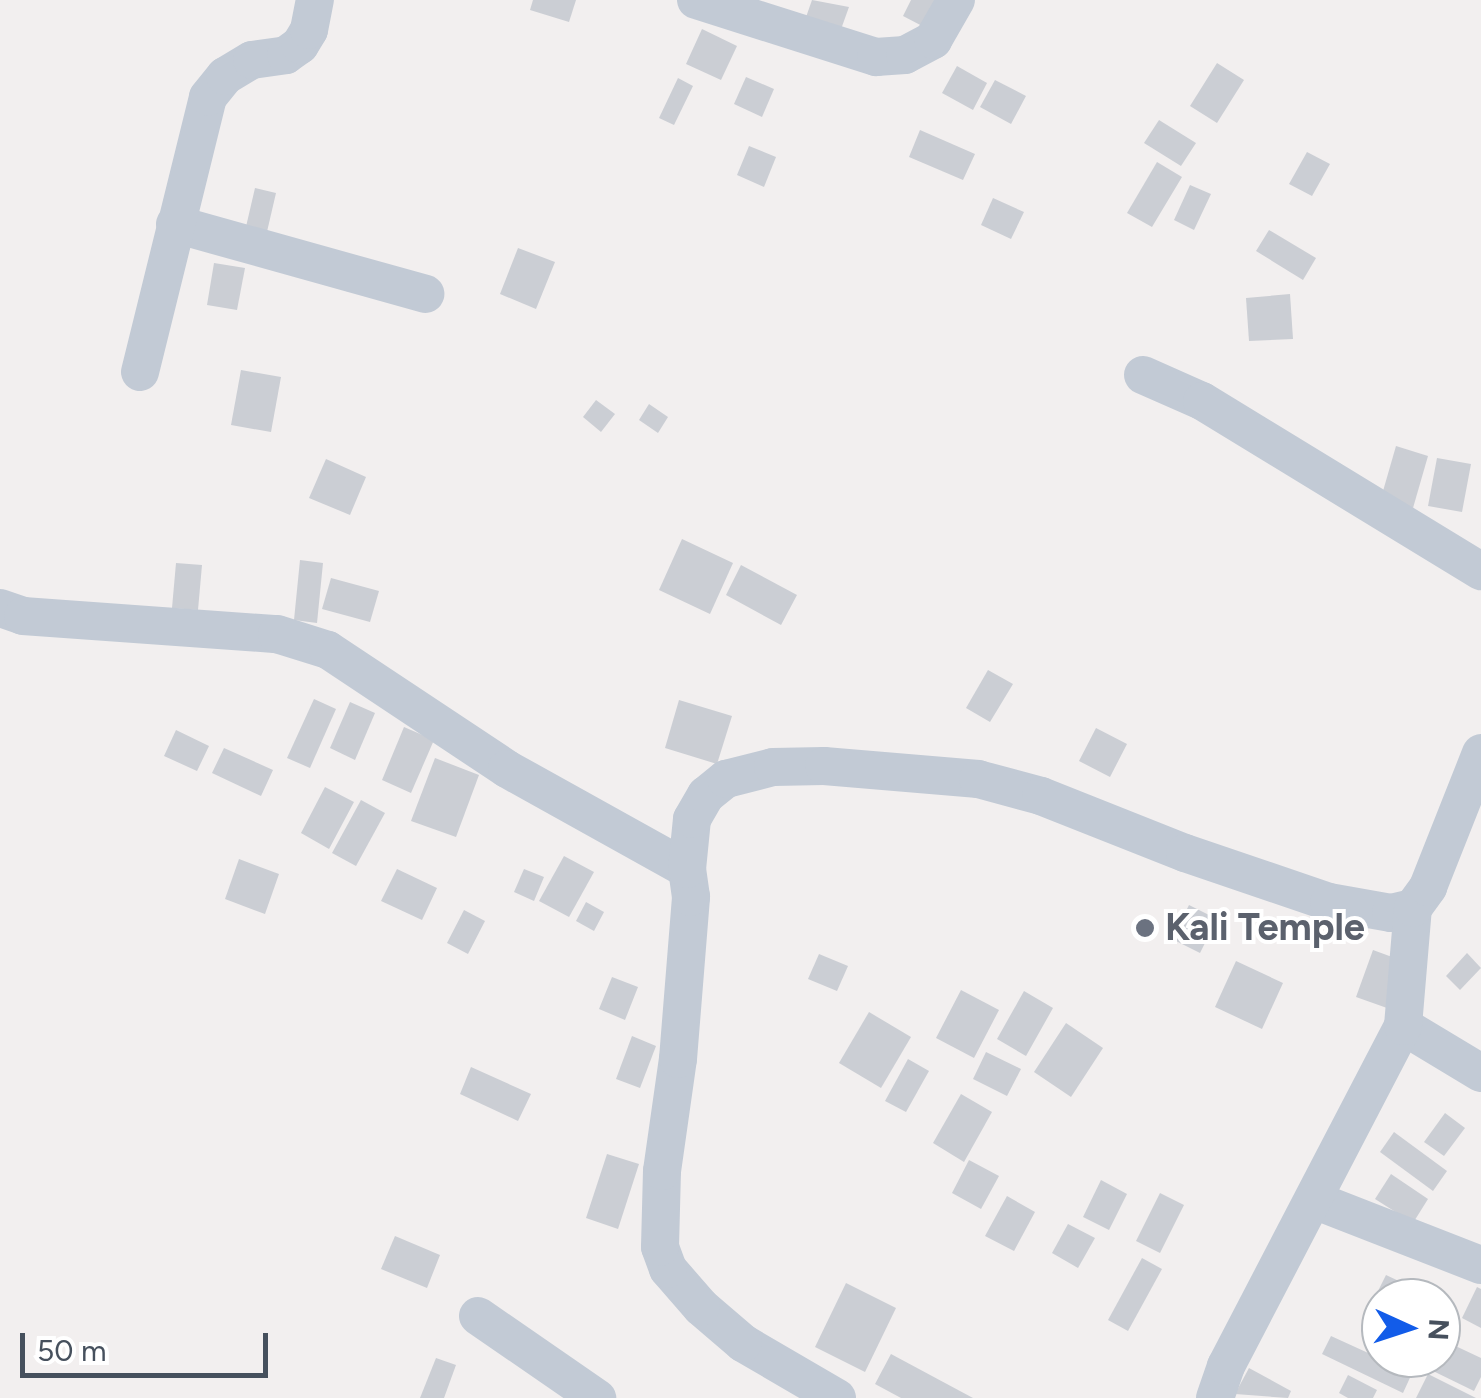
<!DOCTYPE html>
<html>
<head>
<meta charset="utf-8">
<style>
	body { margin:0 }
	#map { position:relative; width:1481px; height:1398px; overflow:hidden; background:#f2efef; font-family:Figtree,sans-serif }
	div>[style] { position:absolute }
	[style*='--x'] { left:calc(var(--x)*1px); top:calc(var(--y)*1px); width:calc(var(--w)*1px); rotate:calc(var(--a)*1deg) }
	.building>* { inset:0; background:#cbced4 }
	.minor>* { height:38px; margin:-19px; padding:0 19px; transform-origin:19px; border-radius:19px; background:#c2cad5 }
	.dots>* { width:28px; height:28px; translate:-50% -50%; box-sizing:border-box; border:5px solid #fff; border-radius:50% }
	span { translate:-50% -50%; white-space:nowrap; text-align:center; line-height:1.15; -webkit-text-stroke:8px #fff; paint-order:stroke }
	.worship-label { font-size:38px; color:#5b616d; font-weight:700 }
	.left { translate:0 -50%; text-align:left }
	.north { position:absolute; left:1361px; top:1278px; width:100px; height:100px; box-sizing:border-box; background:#fff; border:2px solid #b5b9be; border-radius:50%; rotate:93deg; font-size:28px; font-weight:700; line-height:40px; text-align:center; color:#46505d }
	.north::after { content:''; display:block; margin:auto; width:35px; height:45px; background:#125ce9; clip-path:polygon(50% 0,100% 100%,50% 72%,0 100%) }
	.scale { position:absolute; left:20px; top:1333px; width:248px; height:45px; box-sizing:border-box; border:5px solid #46505d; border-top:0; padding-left:12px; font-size:30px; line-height:35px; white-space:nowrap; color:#46505d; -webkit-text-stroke:8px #fff; paint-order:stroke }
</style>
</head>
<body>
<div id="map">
	<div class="building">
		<div style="clip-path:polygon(533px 0,576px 0,569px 22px,530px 10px)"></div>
		<div style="clip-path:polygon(812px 0,849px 7px,840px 32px,805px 20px)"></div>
		<div style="clip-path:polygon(911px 0,939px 0,928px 29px,903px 16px)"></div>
		<div style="clip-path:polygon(702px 29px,737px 46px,721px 80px,686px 64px)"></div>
		<div style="clip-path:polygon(1217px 63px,1244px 80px,1217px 123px,1190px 106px)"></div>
		<div style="clip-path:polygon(957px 66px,987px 83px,973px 110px,942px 93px)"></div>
		<div style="clip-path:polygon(746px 77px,774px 89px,762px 117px,734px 104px)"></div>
		<div style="clip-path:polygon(678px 78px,693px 86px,674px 125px,659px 118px)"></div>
		<div style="clip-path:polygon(995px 80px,1026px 96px,1011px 124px,980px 107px)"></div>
		<div style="clip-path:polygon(1159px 120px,1196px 143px,1181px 166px,1144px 143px)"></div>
		<div style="clip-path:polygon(920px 130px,975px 154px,963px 180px,909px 157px)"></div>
		<div style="clip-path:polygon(749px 146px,776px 157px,764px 187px,737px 175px)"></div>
		<div style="clip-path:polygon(1307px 152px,1330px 164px,1312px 196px,1289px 184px)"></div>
		<div style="clip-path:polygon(1157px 162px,1182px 177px,1152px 227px,1127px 213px)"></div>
		<div style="clip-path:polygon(1190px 185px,1211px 194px,1194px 230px,1174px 220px)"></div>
		<div style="clip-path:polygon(255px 188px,276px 193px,266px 236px,245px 231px)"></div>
		<div style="clip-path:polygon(993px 198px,1024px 212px,1011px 239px,981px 225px)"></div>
		<div style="clip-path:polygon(1269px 230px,1316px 258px,1303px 280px,1256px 251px)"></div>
		<div style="clip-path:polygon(518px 248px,555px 262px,536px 309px,500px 294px)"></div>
		<div style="clip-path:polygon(214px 263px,245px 268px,237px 310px,207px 305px)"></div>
		<div style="clip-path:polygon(1290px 294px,1293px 339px,1249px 341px,1246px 298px)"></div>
		<div style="clip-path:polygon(241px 370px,281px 377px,271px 432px,231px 425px)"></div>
		<div style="clip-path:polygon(596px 400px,615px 414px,601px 432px,583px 417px)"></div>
		<div style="clip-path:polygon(649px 404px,668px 417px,658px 433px,639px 420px)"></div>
		<div style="clip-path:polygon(1396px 446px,1428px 456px,1413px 508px,1381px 498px)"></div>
		<div style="clip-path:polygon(1437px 458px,1471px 464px,1462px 512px,1428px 506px)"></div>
		<div style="clip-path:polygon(326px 459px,366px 477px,350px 515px,309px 498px)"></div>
		<div style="clip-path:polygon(682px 539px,733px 563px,710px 614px,659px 590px)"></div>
		<div style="clip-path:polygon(300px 560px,323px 563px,317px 623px,294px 620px)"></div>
		<div style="clip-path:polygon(176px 563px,202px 565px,198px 610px,172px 608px)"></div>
		<div style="clip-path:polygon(741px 565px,797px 595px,781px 625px,726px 595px)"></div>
		<div style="clip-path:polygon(331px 578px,379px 591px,370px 622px,322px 609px)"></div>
		<div style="clip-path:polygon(988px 670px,1013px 684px,990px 722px,966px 708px)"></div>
		<div style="clip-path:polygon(314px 699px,336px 709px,310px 768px,287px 758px)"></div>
		<div style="clip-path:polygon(679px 700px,732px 716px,717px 764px,665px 748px)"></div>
		<div style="clip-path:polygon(350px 702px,375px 713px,355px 760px,330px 748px)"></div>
		<div style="clip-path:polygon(404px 727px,434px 740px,411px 793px,382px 780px)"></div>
		<div style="clip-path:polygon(1096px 728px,1127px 744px,1110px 777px,1079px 761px)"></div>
		<div style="clip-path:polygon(176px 730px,209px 746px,197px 771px,164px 756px)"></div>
		<div style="clip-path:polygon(224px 748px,273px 770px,261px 796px,212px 773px)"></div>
		<div style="clip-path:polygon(435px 758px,479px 775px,456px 837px,411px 821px)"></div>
		<div style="clip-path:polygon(325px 787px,354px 802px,329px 849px,301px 833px)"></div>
		<div style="clip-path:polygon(361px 800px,385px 813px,356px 866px,332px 853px)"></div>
		<div style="clip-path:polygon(564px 856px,594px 872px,569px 917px,539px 901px)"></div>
		<div style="clip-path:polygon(239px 859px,279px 874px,265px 914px,225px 899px)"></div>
		<div style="clip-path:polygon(397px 869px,437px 888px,422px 920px,381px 901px)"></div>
		<div style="clip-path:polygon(524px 869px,544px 877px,534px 901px,514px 892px)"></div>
		<div style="clip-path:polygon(586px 902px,604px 912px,594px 931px,576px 921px)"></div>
		<div style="clip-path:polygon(1189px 905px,1217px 919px,1200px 953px,1172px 939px)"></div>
		<div style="clip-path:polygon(464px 910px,485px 921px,468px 954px,447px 943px)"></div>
		<div style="clip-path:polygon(1373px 950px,1403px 961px,1387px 1008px,1356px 997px)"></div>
		<div style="clip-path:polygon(1467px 953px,1481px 968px,1460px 990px,1446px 976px)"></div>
		<div style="clip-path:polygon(819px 954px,848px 966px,837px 991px,808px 979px)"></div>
		<div style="clip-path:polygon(1236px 961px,1283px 983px,1262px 1029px,1215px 1007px)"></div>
		<div style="clip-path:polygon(612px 977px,638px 987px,625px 1020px,599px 1009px)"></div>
		<div style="clip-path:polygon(961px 990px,999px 1010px,974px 1058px,936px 1038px)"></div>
		<div style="clip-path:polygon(1024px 991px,1053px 1008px,1026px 1056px,997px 1039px)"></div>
		<div style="clip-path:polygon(869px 1012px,911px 1037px,881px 1088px,839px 1063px)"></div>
		<div style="clip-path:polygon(1066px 1023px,1103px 1048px,1071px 1097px,1034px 1072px)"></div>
		<div style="clip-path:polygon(632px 1036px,656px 1046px,640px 1088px,616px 1079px)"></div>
		<div style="clip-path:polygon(986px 1052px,1021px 1069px,1007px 1096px,973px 1079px)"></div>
		<div style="clip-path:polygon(908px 1059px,929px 1071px,906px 1112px,885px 1101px)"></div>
		<div style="clip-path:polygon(471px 1067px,531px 1094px,518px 1121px,460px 1094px)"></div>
		<div style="clip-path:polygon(961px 1094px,992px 1112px,964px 1162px,933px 1143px)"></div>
		<div style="clip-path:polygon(1445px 1113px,1465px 1128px,1444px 1156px,1424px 1142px)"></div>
		<div style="clip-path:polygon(1394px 1132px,1447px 1171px,1433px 1191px,1380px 1152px)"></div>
		<div style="clip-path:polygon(607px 1154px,639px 1164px,618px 1229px,586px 1218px)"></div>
		<div style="clip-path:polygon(969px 1160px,999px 1176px,981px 1209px,952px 1193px)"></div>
		<div style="clip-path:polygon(1391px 1174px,1428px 1199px,1413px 1223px,1375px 1199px)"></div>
		<div style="clip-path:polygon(1101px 1180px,1127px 1194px,1109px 1230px,1083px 1217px)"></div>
		<div style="clip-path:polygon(1160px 1193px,1184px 1205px,1160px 1253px,1136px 1241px)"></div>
		<div style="clip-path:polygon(1007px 1196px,1035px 1212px,1014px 1251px,985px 1236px)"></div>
		<div style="clip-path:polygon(1068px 1224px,1095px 1238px,1078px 1268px,1052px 1253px)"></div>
		<div style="clip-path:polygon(395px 1236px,440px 1255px,427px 1288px,381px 1269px)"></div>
		<div style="clip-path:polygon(1142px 1258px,1162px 1269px,1128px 1331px,1108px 1320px)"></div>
		<div style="clip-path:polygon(1386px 1275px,1435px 1298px,1387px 1298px,1377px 1293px)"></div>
		<div style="clip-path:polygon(846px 1283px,896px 1308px,865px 1372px,815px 1347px)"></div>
		<div style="clip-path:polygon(1477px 1287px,1481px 1289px,1481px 1328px,1462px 1318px)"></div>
		<div style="clip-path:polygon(1331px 1336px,1377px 1357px,1381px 1348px,1381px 1358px,1419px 1358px,1403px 1393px,1322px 1354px)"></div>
		<div style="clip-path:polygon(1447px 1342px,1481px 1358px,1481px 1377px,1474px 1391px,1433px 1371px)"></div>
		<div style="clip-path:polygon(891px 1354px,973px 1398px,901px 1398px,875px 1384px)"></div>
		<div style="clip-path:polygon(436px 1358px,456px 1365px,444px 1398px,420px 1398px)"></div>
		<div style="clip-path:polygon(1249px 1368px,1291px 1391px,1288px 1398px,1235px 1394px)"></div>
		<div style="clip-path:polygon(1428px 1374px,1476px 1398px,1416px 1398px)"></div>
		<div style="clip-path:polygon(1348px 1375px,1377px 1390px,1373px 1398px,1348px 1398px,1339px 1393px)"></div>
	</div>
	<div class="minor">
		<div style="--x:696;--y:0;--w:189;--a:17.6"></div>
		<div style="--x:876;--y:57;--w:29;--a:-4"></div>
		<div style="--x:905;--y:55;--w:32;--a:-28"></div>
		<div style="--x:933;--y:40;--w:46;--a:-60.1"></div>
		<div style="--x:175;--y:224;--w:260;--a:15.6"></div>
		<div style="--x:140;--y:372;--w:283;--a:-76.1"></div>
		<div style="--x:208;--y:97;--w:27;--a:-51"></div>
		<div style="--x:225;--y:76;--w:31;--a:-31"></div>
		<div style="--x:252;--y:60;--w:34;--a:-8"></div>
		<div style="--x:286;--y:55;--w:17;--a:-36"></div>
		<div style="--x:300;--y:45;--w:17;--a:-59"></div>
		<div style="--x:309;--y:30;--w:31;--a:-79"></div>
		<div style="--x:1143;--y:375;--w:64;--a:23.8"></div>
		<div style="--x:1202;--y:401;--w:327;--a:31.4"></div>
		<div style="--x:0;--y:608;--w:24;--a:19"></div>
		<div style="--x:23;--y:616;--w:255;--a:4.1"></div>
		<div style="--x:277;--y:634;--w:53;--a:17.4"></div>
		<div style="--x:328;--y:650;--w:215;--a:33.6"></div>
		<div style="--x:507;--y:769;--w:206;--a:29.1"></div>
		<div style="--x:1403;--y:1026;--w:91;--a:31.1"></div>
		<div style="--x:1314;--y:1200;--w:179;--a:21.3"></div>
		<div style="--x:478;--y:1316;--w:145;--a:34.6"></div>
		<div style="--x:837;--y:1398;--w:109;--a:-149.7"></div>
		<div style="--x:743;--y:1343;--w:55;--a:-139.4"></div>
		<div style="--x:701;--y:1307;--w:50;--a:-131"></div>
		<div style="--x:668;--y:1269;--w:23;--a:-110"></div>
		<div style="--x:660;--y:1247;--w:76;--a:-88.5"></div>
		<div style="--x:662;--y:1171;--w:113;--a:-81.9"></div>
		<div style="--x:678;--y:1059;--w:163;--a:-85.4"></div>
		<div style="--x:691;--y:897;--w:28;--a:-98"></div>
		<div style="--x:687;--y:869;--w:50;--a:-84.3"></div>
		<div style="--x:692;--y:819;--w:28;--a:-60"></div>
		<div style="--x:706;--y:795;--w:26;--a:-39"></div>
		<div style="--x:726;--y:779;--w:49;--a:-14.3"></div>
		<div style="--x:773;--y:767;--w:51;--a:-1.1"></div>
		<div style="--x:824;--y:766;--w:155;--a:4.8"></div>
		<div style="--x:978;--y:779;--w:65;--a:15.1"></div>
		<div style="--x:1041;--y:796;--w:155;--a:21.6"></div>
		<div style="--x:1185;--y:853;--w:152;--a:18.8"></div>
		<div style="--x:1329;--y:902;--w:63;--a:10.1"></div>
		<div style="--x:1391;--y:913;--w:23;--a:-13"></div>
		<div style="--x:1215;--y:1398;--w:34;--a:-71"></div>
		<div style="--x:1226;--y:1366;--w:383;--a:-62.5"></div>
		<div style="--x:1403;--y:1026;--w:118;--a:-85.2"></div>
		<div style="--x:1413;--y:908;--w:26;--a:-54"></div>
		<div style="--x:1428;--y:887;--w:144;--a:-68.4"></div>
	</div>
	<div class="dots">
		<div style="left:1145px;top:928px;background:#6b7280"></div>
	</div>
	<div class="worship-label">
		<span class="left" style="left:1165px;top:928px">Kali Temple</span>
	</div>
	<div class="north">N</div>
	<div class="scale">50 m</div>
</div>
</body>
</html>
